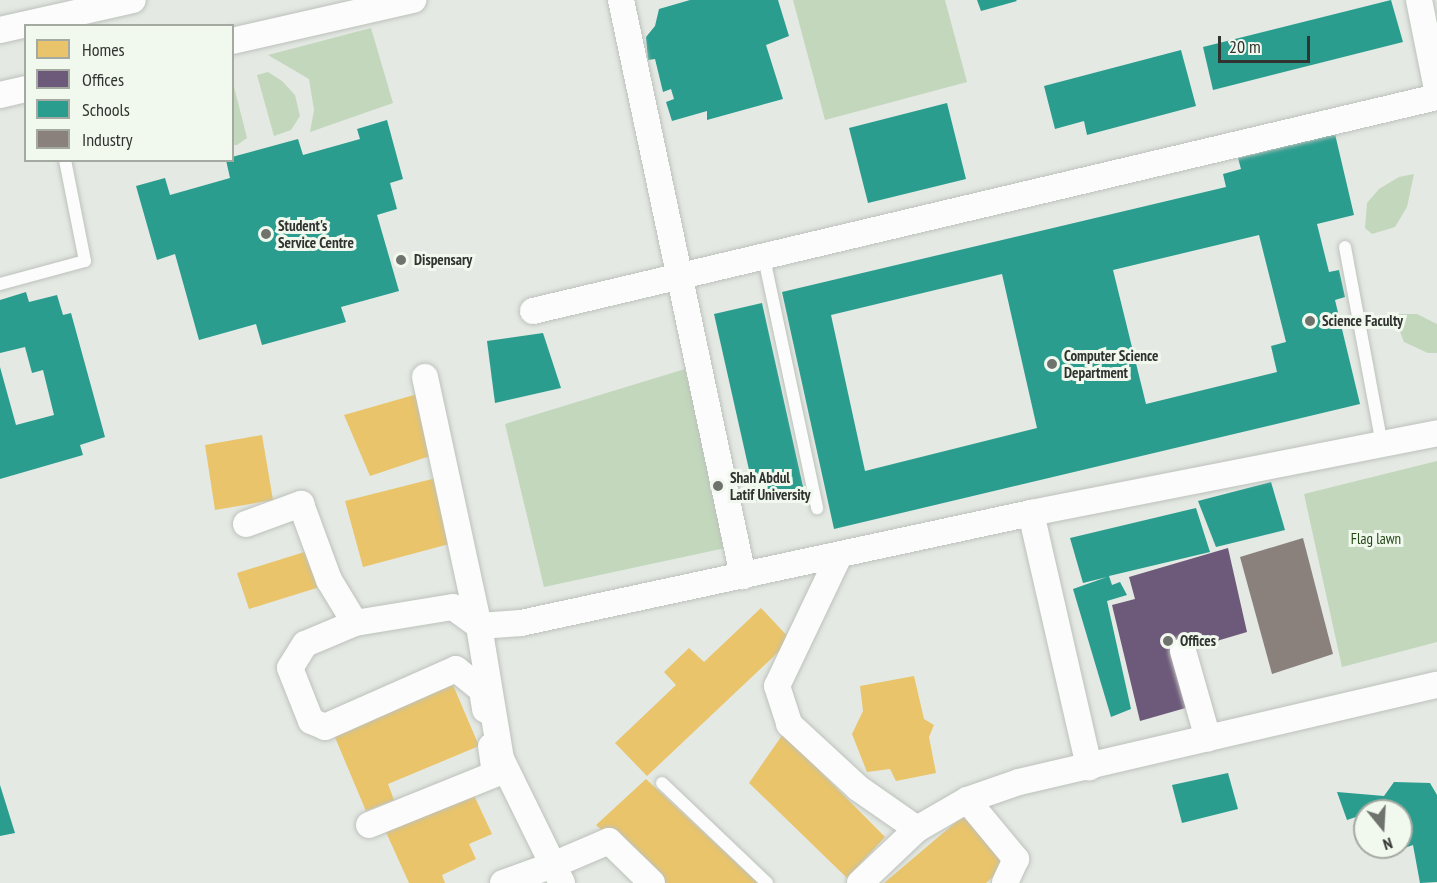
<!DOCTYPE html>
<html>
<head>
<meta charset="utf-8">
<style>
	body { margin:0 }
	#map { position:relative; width:1437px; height:883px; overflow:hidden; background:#e4e9e3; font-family:"PT Sans Narrow",sans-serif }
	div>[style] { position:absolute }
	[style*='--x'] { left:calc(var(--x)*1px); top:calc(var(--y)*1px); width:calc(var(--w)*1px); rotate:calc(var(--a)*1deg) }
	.green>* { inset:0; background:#c2d7bc }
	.homes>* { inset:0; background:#e9c46a }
	.offices>* { inset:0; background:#6d597a }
	.schools>* { inset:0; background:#2a9d8f }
	.industry>* { inset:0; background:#8a817c }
	.roads { filter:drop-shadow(0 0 2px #bdc1bc) drop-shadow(0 0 2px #bdc1bc) }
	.service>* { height:12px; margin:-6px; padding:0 6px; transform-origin:6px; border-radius:6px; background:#fbfcfb }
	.minor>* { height:26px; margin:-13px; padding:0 13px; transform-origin:13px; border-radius:13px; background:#fbfcfb }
	.dots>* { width:16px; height:16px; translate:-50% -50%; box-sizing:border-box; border:3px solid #f1f9ee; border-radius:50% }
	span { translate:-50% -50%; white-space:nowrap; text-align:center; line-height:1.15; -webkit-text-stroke:6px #f1f9ee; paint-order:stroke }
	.poi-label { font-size:15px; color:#30332f; font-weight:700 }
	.left { translate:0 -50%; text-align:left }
	.park-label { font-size:15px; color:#244716 }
	.legend { position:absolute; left:24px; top:24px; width:210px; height:138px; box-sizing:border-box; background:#f1f9ee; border:2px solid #a4aaa2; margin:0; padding:8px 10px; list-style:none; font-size:18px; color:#30332f }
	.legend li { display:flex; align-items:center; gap:12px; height:30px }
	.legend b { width:30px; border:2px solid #a4aaa2 }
	.north { position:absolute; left:1353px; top:799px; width:60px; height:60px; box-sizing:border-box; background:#f1f9ee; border:2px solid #a4aaa2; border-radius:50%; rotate:162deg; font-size:16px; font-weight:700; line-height:24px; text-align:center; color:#30332f }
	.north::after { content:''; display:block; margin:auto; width:21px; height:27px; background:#6f736e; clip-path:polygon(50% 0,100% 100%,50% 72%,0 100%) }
	.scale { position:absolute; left:1218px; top:36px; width:92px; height:27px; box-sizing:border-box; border:3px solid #30332f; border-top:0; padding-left:8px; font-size:18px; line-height:21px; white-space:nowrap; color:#30332f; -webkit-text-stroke:4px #f1f9ee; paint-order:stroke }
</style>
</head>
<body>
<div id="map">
	<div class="green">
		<div style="clip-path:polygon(793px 0,945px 0,967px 82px,825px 120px)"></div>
		<div style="clip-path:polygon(371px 28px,393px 103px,310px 132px,314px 110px,309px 79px,268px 55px)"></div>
		<div style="clip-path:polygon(268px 72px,282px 81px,295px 95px,300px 116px,291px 130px,274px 136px,257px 75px)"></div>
		<div style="clip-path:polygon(232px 79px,247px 138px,237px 145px,233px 145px)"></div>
		<div style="clip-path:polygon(1414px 174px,1407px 207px,1395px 227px,1372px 234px,1365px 228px,1367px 203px,1379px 189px,1399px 177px)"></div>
		<div style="clip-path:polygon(1393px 314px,1417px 314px,1437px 324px,1437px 353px,1428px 353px,1404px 342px)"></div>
		<div style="clip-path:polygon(685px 369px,730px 547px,544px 587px,505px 424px)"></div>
		<div style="clip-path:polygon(1437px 461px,1437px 642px,1342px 667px,1304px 494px)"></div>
	</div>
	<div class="homes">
		<div style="clip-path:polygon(421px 393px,433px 455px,370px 476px,344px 415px)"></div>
		<div style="clip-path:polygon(262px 435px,273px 500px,215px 510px,205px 445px)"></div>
		<div style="clip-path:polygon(436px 478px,453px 543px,363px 567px,345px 501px)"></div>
		<div style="clip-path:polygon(314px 549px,326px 585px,249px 609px,237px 573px)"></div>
		<div style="clip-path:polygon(761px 608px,791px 640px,647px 776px,615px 743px,676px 685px,664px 672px,689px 648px,704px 662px)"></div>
		<div style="clip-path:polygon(914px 676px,924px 719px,934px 725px,929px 737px,936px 773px,896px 781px,890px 769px,867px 772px,852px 734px,863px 711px,860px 686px)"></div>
		<div style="clip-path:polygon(453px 685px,479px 746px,388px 784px,394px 800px,366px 811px,334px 735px)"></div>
		<div style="clip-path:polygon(783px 734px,885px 837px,847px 878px,749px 783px)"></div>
		<div style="clip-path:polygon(646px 779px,758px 883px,662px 883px,596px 825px)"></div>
		<div style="clip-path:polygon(472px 791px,492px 834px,469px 844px,476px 859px,442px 875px,445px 883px,409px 883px,385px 830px)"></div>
		<div style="clip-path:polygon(969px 811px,1011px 862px,986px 883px,884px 883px)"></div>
	</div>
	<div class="offices">
		<div style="clip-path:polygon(1228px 548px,1247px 632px,1183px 651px,1196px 705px,1140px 721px,1112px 605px,1135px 599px,1129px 577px)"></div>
	</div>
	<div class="schools">
		<div style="clip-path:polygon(690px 0,778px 0,789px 36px,766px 45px,783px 99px,707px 120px,707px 111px,672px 121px,666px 102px,674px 99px,671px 89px,663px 92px,655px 59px,648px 60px,646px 37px,655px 26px,659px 9px)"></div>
		<div style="clip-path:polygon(977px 0,1016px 0,1017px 1px,981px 11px)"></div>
		<div style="clip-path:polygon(1391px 0,1403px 42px,1213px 90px,1203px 47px)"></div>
		<div style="clip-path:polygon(1181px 50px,1196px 106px,1087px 135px,1084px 121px,1055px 129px,1044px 86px)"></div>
		<div style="clip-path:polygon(947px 103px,966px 179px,868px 203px,849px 128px)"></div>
		<div style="clip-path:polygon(387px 120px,403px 179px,390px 183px,397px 209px,377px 215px,399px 291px,341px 307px,346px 322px,262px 345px,256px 324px,199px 340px,175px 254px,157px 260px,136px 186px,165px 178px,170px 195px,230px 178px,226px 160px,232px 160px,232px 157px,298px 139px,303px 155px,360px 139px,357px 129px)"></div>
		<div style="clip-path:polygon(evenodd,1335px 134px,1354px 215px,1317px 224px,1329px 272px,1339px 270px,1345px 297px,1335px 300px,1360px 404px,834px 529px,782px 292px,1226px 187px,1223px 174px,1241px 169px,1238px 158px,1335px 134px,1259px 235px,1286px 342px,1271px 346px,1277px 372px,1146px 404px,1113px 270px,1259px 235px,1335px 134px,1002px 274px,1037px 428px,865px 471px,831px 315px,1002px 274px)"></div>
		<div style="clip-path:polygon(26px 292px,29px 302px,57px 295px,63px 315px,71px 313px,105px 437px,80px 445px,83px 455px,0 479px,0 367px,16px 425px,54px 415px,43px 370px,32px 373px,25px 347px,0 353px,0 300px)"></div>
		<div style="clip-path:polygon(762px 303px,804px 491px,756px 501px,714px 314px)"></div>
		<div style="clip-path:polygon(543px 333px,561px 388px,495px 403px,487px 341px)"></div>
		<div style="clip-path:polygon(1271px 482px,1285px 530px,1216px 547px,1198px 501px)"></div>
		<div style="clip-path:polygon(1196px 508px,1210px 552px,1109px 576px,1112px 585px,1120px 582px,1127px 595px,1107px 601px,1131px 709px,1111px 717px,1073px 589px,1107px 577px,1083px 583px,1070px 538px)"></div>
		<div style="clip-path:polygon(1228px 773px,1238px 809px,1182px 823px,1172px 785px)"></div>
		<div style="clip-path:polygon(1394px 782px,1430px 783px,1437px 795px,1437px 882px,1420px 883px,1413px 845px,1396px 851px,1395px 847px,1401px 847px,1401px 811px,1383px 811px,1383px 808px,1365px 811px,1365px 814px,1347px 820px,1337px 792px,1384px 796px)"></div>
		<div style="clip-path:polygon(0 785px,15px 833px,0 836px)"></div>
	</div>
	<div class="industry">
		<div style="clip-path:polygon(1303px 538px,1333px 654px,1272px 674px,1240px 557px)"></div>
	</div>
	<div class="roads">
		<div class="service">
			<div style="--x:1345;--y:247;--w:200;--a:79.4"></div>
			<div style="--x:764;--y:258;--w:256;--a:78"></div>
			<div style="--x:0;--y:284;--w:88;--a:-15.1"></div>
			<div style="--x:85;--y:261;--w:103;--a:-101.2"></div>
			<div style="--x:662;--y:783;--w:145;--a:43.6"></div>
		</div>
		<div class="minor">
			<div style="--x:621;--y:0;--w:589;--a:78.04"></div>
			<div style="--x:1419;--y:0;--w:91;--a:78.6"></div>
			<div style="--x:0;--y:30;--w:136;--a:-12.7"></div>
			<div style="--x:232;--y:41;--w:186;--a:-12.8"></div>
			<div style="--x:0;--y:95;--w:27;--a:-13"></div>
			<div style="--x:533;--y:311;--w:929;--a:-13.32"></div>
			<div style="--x:425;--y:377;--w:255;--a:77.8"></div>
			<div style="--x:1031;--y:513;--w:261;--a:77.1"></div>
			<div style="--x:246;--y:524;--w:59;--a:-20"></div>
			<div style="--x:301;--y:504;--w:81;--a:69.8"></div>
			<div style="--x:329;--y:580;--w:50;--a:58.8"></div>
			<div style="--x:355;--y:623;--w:99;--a:-9.3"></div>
			<div style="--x:453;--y:607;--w:32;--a:36"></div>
			<div style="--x:839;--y:556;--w:144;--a:115.5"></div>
			<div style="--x:777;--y:686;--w:40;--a:72"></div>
			<div style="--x:789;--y:724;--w:94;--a:42.8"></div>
			<div style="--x:858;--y:788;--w:72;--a:34.8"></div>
			<div style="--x:917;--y:829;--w:58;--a:-30.1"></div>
			<div style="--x:967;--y:800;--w:55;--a:-19.1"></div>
			<div style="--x:1019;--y:782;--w:429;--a:-13.1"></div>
			<div style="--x:355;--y:623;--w:54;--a:157.2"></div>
			<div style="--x:305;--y:644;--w:28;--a:122"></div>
			<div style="--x:290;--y:668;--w:57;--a:68.4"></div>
			<div style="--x:311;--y:721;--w:15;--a:23"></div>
			<div style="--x:325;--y:727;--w:143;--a:-23.9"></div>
			<div style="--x:456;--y:669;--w:33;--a:39"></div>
			<div style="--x:482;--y:690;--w:20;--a:81"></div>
			<div style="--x:1183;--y:651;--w:91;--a:74.1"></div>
			<div style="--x:967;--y:800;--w:77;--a:50.3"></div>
			<div style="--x:1016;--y:859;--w:26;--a:115"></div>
			<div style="--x:369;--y:825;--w:136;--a:-22"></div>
			<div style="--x:495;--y:774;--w:28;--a:-98"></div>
			<div style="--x:503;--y:883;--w:53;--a:-19.8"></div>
			<div style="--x:553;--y:865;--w:118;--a:-116.1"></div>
			<div style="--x:501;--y:759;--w:135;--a:-99.4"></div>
			<div style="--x:479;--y:626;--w:42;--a:-4.1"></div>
			<div style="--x:521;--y:623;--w:522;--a:-12.17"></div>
			<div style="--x:1031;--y:513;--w:414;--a:-11.1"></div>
			<div style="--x:562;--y:883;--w:20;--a:-117"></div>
			<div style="--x:553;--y:865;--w:61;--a:-23.2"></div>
			<div style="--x:609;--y:841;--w:60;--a:44.3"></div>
			<div style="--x:860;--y:883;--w:79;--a:-43.5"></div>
		</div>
	</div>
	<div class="dots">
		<div style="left:266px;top:234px;background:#6f736e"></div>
		<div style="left:401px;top:260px;background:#6f736e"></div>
		<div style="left:1310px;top:321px;background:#6f736e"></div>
		<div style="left:1052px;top:364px;background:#6f736e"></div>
		<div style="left:718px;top:486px;background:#6f736e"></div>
		<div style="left:1168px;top:641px;background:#6f736e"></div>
	</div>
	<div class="poi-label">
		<span class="left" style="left:278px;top:234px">Student's<br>Service Centre</span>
		<span class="left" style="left:414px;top:260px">Dispensary</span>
		<span class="left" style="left:1322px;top:321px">Science Faculty</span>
		<span class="left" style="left:1064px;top:364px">Computer Science<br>Department</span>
		<span class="left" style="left:730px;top:486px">Shah Abdul<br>Latif University</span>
		<span class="left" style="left:1180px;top:641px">Offices</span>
	</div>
	<div class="park-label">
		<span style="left:1376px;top:539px">Flag lawn</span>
	</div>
	<ul class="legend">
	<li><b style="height:16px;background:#e9c46a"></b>Homes</li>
	<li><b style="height:16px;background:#6d597a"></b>Offices</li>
	<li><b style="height:16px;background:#2a9d8f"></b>Schools</li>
	<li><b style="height:16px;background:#8a817c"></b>Industry</li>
	</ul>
	<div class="north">N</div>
	<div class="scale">20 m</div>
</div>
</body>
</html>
